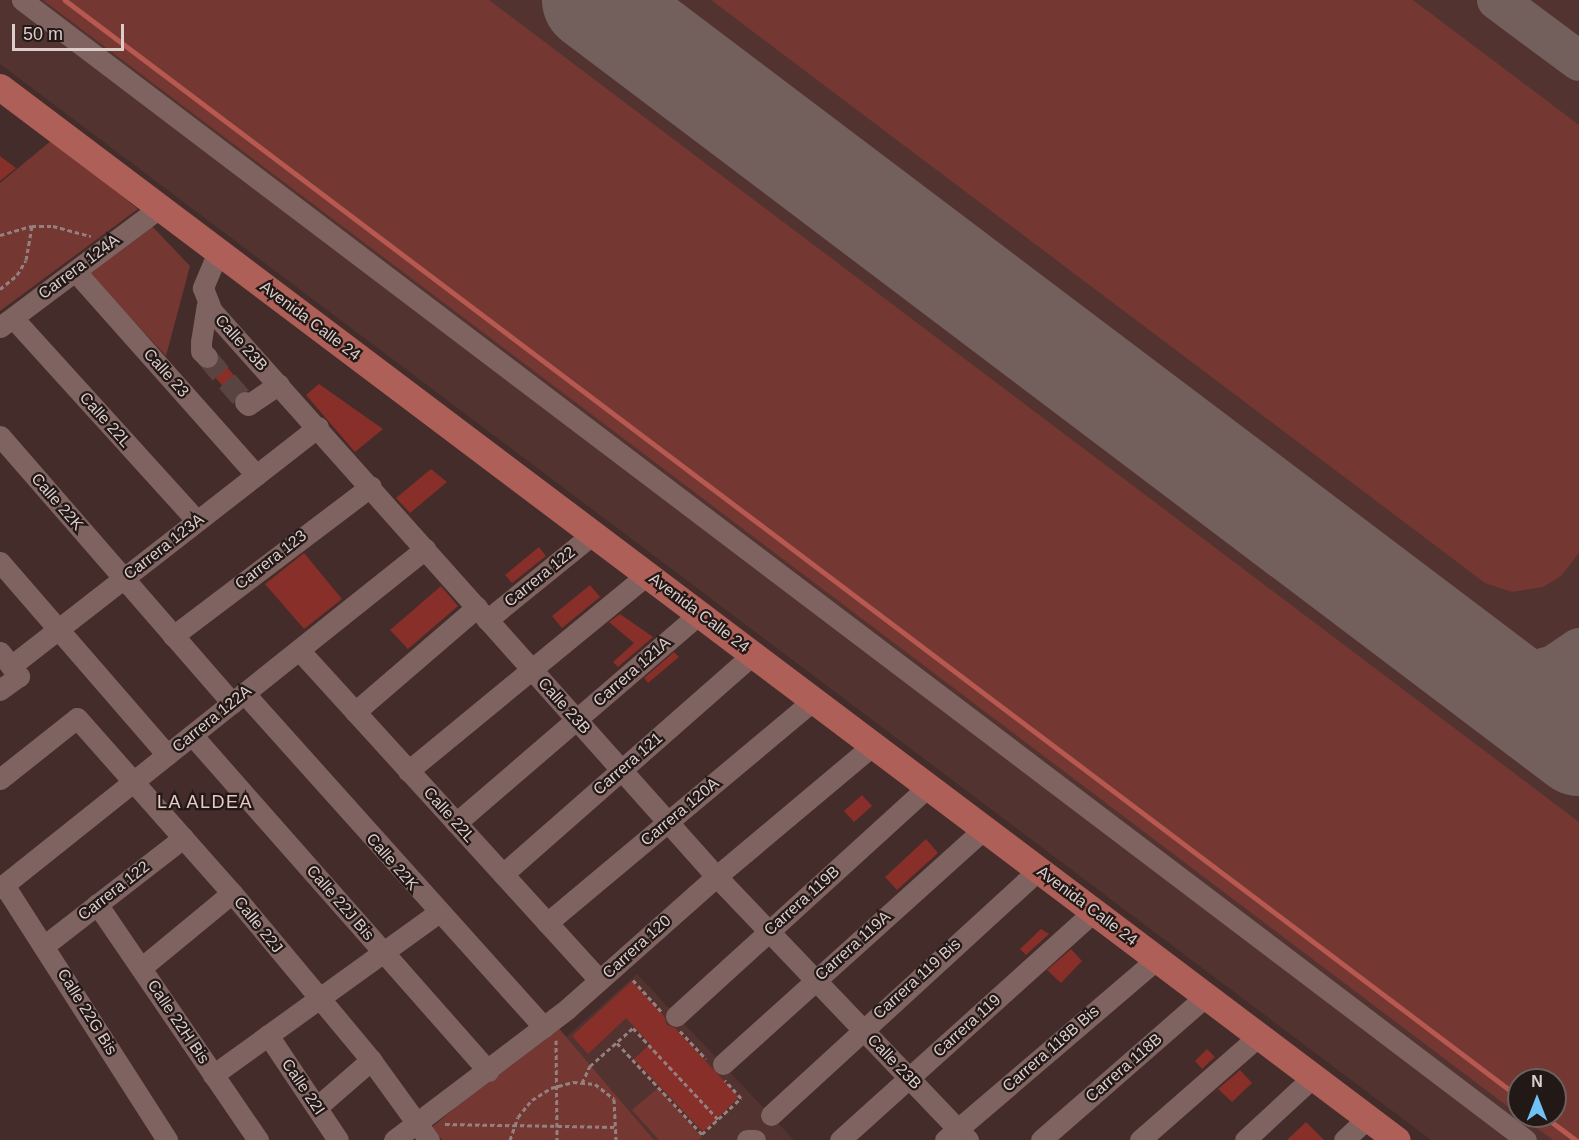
<!DOCTYPE html>
<html>
<head>
<meta charset="utf-8">
<style>
	body { margin:0 }
	#map { position:relative; width:1579px; height:1140px; overflow:hidden; background:#432c29; font-family:Helvetica,sans-serif }
	div>[style] { position:absolute }
	[style*='--x'] { left:calc(var(--x)*1px); top:calc(var(--y)*1px); width:calc(var(--w)*1px); rotate:calc(var(--a)*1deg) }
	.built>* { inset:0; background:#523330 }
	.green>* { inset:0; background:#743732 }
	.stream>* { height:4.5px; margin:-2.25px; padding:0 2.25px; transform-origin:2.25px; border-radius:2.25px; background:#b75951 }
	.taxiway>* { height:40px; margin:-20px; padding:0 20px; transform-origin:20px; border-radius:20px; background:#735f5c }
	.runway>* { height:102px; margin:-51px; padding:0 51px; transform-origin:51px; border-radius:51px; background:#735f5c }
	.building>* { inset:0; background:#882f2a }
	.minor-tunnel>* { height:21px; margin-top:-10.5px; transform-origin:0; background:repeating-linear-gradient(90deg,#5a4441 0 21px,transparent 0 31px) }
	.path>* { height:3px; margin-top:-1.5px; transform-origin:0; background:repeating-linear-gradient(90deg,#94817f 0 4.5px,transparent 0 7.5px) }
	.minor>* { height:21px; margin:-10.5px; padding:0 10.5px; transform-origin:10.5px; border-radius:10.5px; background:#7e6360 }
	.major>* { height:27px; margin:-13.5px; padding:0 13.5px; transform-origin:13.5px; border-radius:13.5px; background:#ad5f58 }
	span { translate:-50% -50%; white-space:nowrap; text-align:center; line-height:1.15; -webkit-text-stroke:4.5px #221816; paint-order:stroke }
	.street-label { font-size:16px; color:#dccdcb }
	.neighbourhood-label { font-size:18px; color:#e7c9c5; letter-spacing:1.5px }
	.north { position:absolute; left:1507px; top:1068px; width:60px; height:60px; box-sizing:border-box; background:#221816; border:2px solid #6c605e; border-radius:50%; rotate:0deg; font-size:16px; font-weight:700; line-height:24px; text-align:center; color:#dccdcb }
	.north::after { content:''; display:block; margin:auto; width:21px; height:27px; background:#6fc2f4; clip-path:polygon(50% 0,100% 100%,50% 72%,0 100%) }
	.scale { position:absolute; left:12px; top:24px; width:112px; height:27px; box-sizing:border-box; border:3px solid #dccdcb; border-top:0; padding-left:8px; font-size:18px; line-height:21px; white-space:nowrap; color:#dccdcb; -webkit-text-stroke:4px #221816; paint-order:stroke }
</style>
</head>
<body>
<div id="map">
	<div class="built">
		<div style="clip-path:polygon(evenodd,0 0,1579px 0,1579px 1140px,1431px 1140px,0 64px,0 0,1519px 1080px,1555px 1080px,1555px 1116px,1519px 1116px,1519px 1080px)"></div>
		<div style="clip-path:polygon(637px 974px,794px 1140px,654px 1140px,566px 1037px)"></div>
	</div>
	<div class="green">
		<div style="clip-path:polygon(43px 0,489px 0,1579px 822px,1579px 1140px,1553px 1140px,1521px 1116px,1555px 1116px,1555px 1080px,1519px 1080px,1519px 1115px)"></div>
		<div style="clip-path:polygon(711px 0,1413px 0,1579px 125px,1579px 553px,1561px 576px,1543px 587px,1512px 592px,1485px 583px)"></div>
		<div style="clip-path:polygon(52px 140px,138px 209px,0 311px,0 183px)"></div>
		<div style="clip-path:polygon(152px 226px,190px 266px,166px 356px,89px 273px)"></div>
		<div style="clip-path:polygon(556px 1025px,654px 1140px,442px 1140px,432px 1127px)"></div>
		<div style="clip-path:polygon(658px 1088px,702px 1137px,699px 1140px,659px 1140px,632px 1110px)"></div>
	</div>
	<div class="stream">
		<div style="--x:65;--y:0;--w:1821;--a:37.03"></div>
		<div style="--x:1544;--y:1116;--w:40;--a:37"></div>
	</div>
	<div class="taxiway">
		<div style="--x:1497;--y:0;--w:102;--a:36.6"></div>
		<div style="--x:1469;--y:662;--w:28;--a:23"></div>
		<div style="--x:1495;--y:673;--w:24;--a:2"></div>
		<div style="--x:1519;--y:674;--w:34;--a:-14"></div>
		<div style="--x:1552;--y:666;--w:32;--a:-34"></div>
		<div style="--x:1579;--y:664;--w:32;--a:101"></div>
		<div style="--x:1573;--y:695;--w:34;--a:80"></div>
	</div>
	<div class="runway">
		<div style="--x:593;--y:0;--w:1236;--a:37.07"></div>
	</div>
	<div class="building">
		<div style="clip-path:polygon(0 156px,16px 168px,0 181px)"></div>
		<div style="clip-path:polygon(219px 358px,247px 390px,233px 398px,208px 369px,216px 366px)"></div>
		<div style="clip-path:polygon(319px 384px,383px 429px,355px 452px,306px 395px)"></div>
		<div style="clip-path:polygon(431px 469px,447px 482px,410px 513px,396px 498px)"></div>
		<div style="clip-path:polygon(539px 547px,546px 556px,512px 583px,505px 575px)"></div>
		<div style="clip-path:polygon(304px 553px,342px 599px,304px 629px,265px 584px)"></div>
		<div style="clip-path:polygon(590px 585px,600px 597px,562px 628px,552px 616px)"></div>
		<div style="clip-path:polygon(441px 586px,458px 606px,408px 649px,390px 630px)"></div>
		<div style="clip-path:polygon(620px 614px,653px 637px,618px 667px,613px 662px,634px 643px,609px 622px)"></div>
		<div style="clip-path:polygon(674px 652px,679px 657px,648px 683px,644px 678px)"></div>
		<div style="clip-path:polygon(862px 795px,872px 806px,854px 822px,844px 811px)"></div>
		<div style="clip-path:polygon(926px 839px,938px 853px,897px 890px,885px 877px)"></div>
		<div style="clip-path:polygon(1041px 929px,1049px 934px,1026px 955px,1020px 949px)"></div>
		<div style="clip-path:polygon(1071px 949px,1082px 961px,1061px 983px,1047px 970px)"></div>
		<div style="clip-path:polygon(632px 981px,664px 1016px,667px 1025px,675px 1028px,739px 1097px,703px 1132px,634px 1059px,650px 1044px,626px 1018px,588px 1054px,572px 1036px)"></div>
		<div style="clip-path:polygon(1207px 1049px,1215px 1057px,1202px 1069px,1195px 1061px)"></div>
		<div style="clip-path:polygon(1240px 1070px,1252px 1083px,1232px 1102px,1218px 1089px)"></div>
		<div style="clip-path:polygon(1306px 1122px,1324px 1140px,1287px 1140px)"></div>
	</div>
	<div class="minor-tunnel">
		<div style="--x:207;--y:357;--w:59;--a:49.8"></div>
	</div>
	<div class="path">
		<div style="--x:0;--y:235;--w:33;--a:-16"></div>
		<div style="--x:32;--y:226;--w:21;--a:0"></div>
		<div style="--x:53;--y:226;--w:39;--a:15"></div>
		<div style="--x:0;--y:289;--w:22;--a:-39"></div>
		<div style="--x:17;--y:275;--w:17;--a:-59"></div>
		<div style="--x:26;--y:260;--w:35;--a:-80"></div>
		<div style="--x:633;--y:980;--w:42;--a:47.9"></div>
		<div style="--x:633;--y:1028;--w:125;--a:47"></div>
		<div style="--x:680;--y:1031;--w:38;--a:47"></div>
		<div style="--x:556;--y:1040;--w:100;--a:89.4"></div>
		<div style="--x:617;--y:1043;--w:125;--a:47"></div>
		<div style="--x:702;--y:1134;--w:53;--a:-42.7"></div>
		<div style="--x:741;--y:1098;--w:24;--a:-132"></div>
		<div style="--x:582;--y:1083;--w:19;--a:-65"></div>
		<div style="--x:590;--y:1066;--w:57;--a:-41.5"></div>
		<div style="--x:445;--y:1124;--w:171;--a:1"></div>
		<div style="--x:510;--y:1140;--w:24;--a:-71"></div>
		<div style="--x:518;--y:1117;--w:22;--a:-51"></div>
		<div style="--x:532;--y:1100;--w:22;--a:-32"></div>
		<div style="--x:551;--y:1088;--w:23;--a:-15"></div>
		<div style="--x:573;--y:1082;--w:22;--a:5"></div>
		<div style="--x:595;--y:1084;--w:24;--a:38"></div>
		<div style="--x:614;--y:1099;--w:41;--a:87.2"></div>
	</div>
	<div class="minor">
		<div style="--x:22;--y:0;--w:1887;--a:37.16"></div>
		<div style="--x:218;--y:252;--w:39;--a:113"></div>
		<div style="--x:203;--y:288;--w:25;--a:69"></div>
		<div style="--x:212;--y:311;--w:757;--a:48.27"></div>
		<div style="--x:716;--y:876;--w:365;--a:46.3"></div>
		<div style="--x:75;--y:271;--w:273;--a:48.4"></div>
		<div style="--x:13;--y:318;--w:274;--a:47.8"></div>
		<div style="--x:0;--y:327;--w:199;--a:-36.8"></div>
		<div style="--x:207;--y:357;--w:8;--a:-135"></div>
		<div style="--x:201;--y:351;--w:9;--a:-90"></div>
		<div style="--x:201;--y:342;--w:37;--a:-81"></div>
		<div style="--x:245;--y:402;--w:4;--a:45"></div>
		<div style="--x:248;--y:405;--w:37;--a:-34"></div>
		<div style="--x:0;--y:436;--w:354;--a:49"></div>
		<div style="--x:0;--y:562;--w:255;--a:49.1"></div>
		<div style="--x:487;--y:620;--w:136;--a:-39.1"></div>
		<div style="--x:173;--y:636;--w:248;--a:-37.1"></div>
		<div style="--x:299;--y:650;--w:446;--a:47.7"></div>
		<div style="--x:0;--y:652;--w:31;--a:52"></div>
		<div style="--x:19;--y:676;--w:24;--a:144"></div>
		<div style="--x:11;--y:666;--w:389;--a:-37.9"></div>
		<div style="--x:244;--y:693;--w:449;--a:48.1"></div>
		<div style="--x:355;--y:712;--w:161;--a:-40.7"></div>
		<div style="--x:192;--y:735;--w:448;--a:48.6"></div>
		<div style="--x:408;--y:771;--w:309;--a:-39.4"></div>
		<div style="--x:0;--y:779;--w:98;--a:-38.4"></div>
		<div style="--x:77;--y:718;--w:234;--a:48.5"></div>
		<div style="--x:232;--y:893;--w:217;--a:50.2"></div>
		<div style="--x:371;--y:1060;--w:99;--a:54.1"></div>
		<div style="--x:456;--y:823;--w:321;--a:-40.7"></div>
		<div style="--x:503;--y:874;--w:333;--a:-41.3"></div>
		<div style="--x:4;--y:885;--w:303;--a:57.4"></div>
		<div style="--x:0;--y:888;--w:544;--a:-38.58"></div>
		<div style="--x:97;--y:904;--w:286;--a:55.7"></div>
		<div style="--x:547;--y:923;--w:348;--a:-39.9"></div>
		<div style="--x:45;--y:945;--w:175;--a:-37.8"></div>
		<div style="--x:141;--y:968;--w:118;--a:-39.5"></div>
		<div style="--x:676;--y:1016;--w:341;--a:-42.3"></div>
		<div style="--x:268;--y:1035;--w:126;--a:56.3"></div>
		<div style="--x:723;--y:1064;--w:351;--a:-42"></div>
		<div style="--x:213;--y:1075;--w:277;--a:-35.8"></div>
		<div style="--x:317;--y:1107;--w:72;--a:-41"></div>
		<div style="--x:771;--y:1115;--w:362;--a:-42.5"></div>
		<div style="--x:394;--y:1140;--w:217;--a:-37.1"></div>
		<div style="--x:567;--y:1009;--w:193;--a:-41.6"></div>
		<div style="--x:711;--y:881;--w:212;--a:-40"></div>
		<div style="--x:747;--y:1140;--w:8;--a:0"></div>
		<div style="--x:840;--y:1140;--w:342;--a:-42"></div>
		<div style="--x:945;--y:1140;--w:279;--a:-40.5"></div>
		<div style="--x:1041;--y:1140;--w:219;--a:-41.1"></div>
		<div style="--x:1140;--y:1140;--w:158;--a:-41.2"></div>
		<div style="--x:1245;--y:1140;--w:93;--a:-42.8"></div>
		<div style="--x:1344;--y:1140;--w:33;--a:-43"></div>
	</div>
	<div class="major">
		<div style="--x:0;--y:87;--w:1749;--a:37.01"></div>
	</div>
	<div class="street-label">
		<span style="left:79px;top:267px;rotate:-37deg">Carrera 124A</span>
		<span style="left:310px;top:321px;rotate:37deg">Avenida Calle 24</span>
		<span style="left:241px;top:343px;rotate:48deg">Calle 23B</span>
		<span style="left:166px;top:373px;rotate:48deg">Calle 23</span>
		<span style="left:105px;top:420px;rotate:48deg">Calle 22L</span>
		<span style="left:57px;top:502px;rotate:49deg">Calle 22K</span>
		<span style="left:164px;top:547px;rotate:-38deg">Carrera 123A</span>
		<span style="left:271px;top:560px;rotate:-38deg">Carrera 123</span>
		<span style="left:540px;top:577px;rotate:-39deg">Carrera 122</span>
		<span style="left:699px;top:613px;rotate:37deg">Avenida Calle 24</span>
		<span style="left:632px;top:672px;rotate:-41deg">Carrera 121A</span>
		<span style="left:564px;top:706px;rotate:48deg">Calle 23B</span>
		<span style="left:212px;top:719px;rotate:-39deg">Carrera 122A</span>
		<span style="left:628px;top:764px;rotate:-41deg">Carrera 121</span>
		<span style="left:680px;top:812px;rotate:-40deg">Carrera 120A</span>
		<span style="left:449px;top:815px;rotate:48deg">Calle 22L</span>
		<span style="left:392px;top:862px;rotate:49deg">Calle 22K</span>
		<span style="left:114px;top:891px;rotate:-38deg">Carrera 122</span>
		<span style="left:802px;top:901px;rotate:-42deg">Carrera 119B</span>
		<span style="left:340px;top:903px;rotate:49deg">Calle 22J Bis</span>
		<span style="left:1087px;top:906px;rotate:37deg">Avenida Calle 24</span>
		<span style="left:258px;top:925px;rotate:51deg">Calle 22J</span>
		<span style="left:853px;top:946px;rotate:-42deg">Carrera 119A</span>
		<span style="left:637px;top:947px;rotate:-42deg">Carrera 120</span>
		<span style="left:917px;top:979px;rotate:-42deg">Carrera 119 Bis</span>
		<span style="left:87px;top:1012px;rotate:58deg">Calle 22G Bis</span>
		<span style="left:178px;top:1022px;rotate:56deg">Calle 22H Bis</span>
		<span style="left:967px;top:1026px;rotate:-42deg">Carrera 119</span>
		<span style="left:1051px;top:1049px;rotate:-41deg">Carrera 118B Bis</span>
		<span style="left:894px;top:1062px;rotate:46deg">Calle 23B</span>
		<span style="left:1124px;top:1068px;rotate:-41deg">Carrera 118B</span>
		<span style="left:303px;top:1087px;rotate:56deg">Calle 22I</span>
	</div>
	<div class="neighbourhood-label">
		<span style="left:205px;top:802px">LA ALDEA</span>
	</div>
	<div class="north">N</div>
	<div class="scale">50 m</div>
</div>
</body>
</html>
